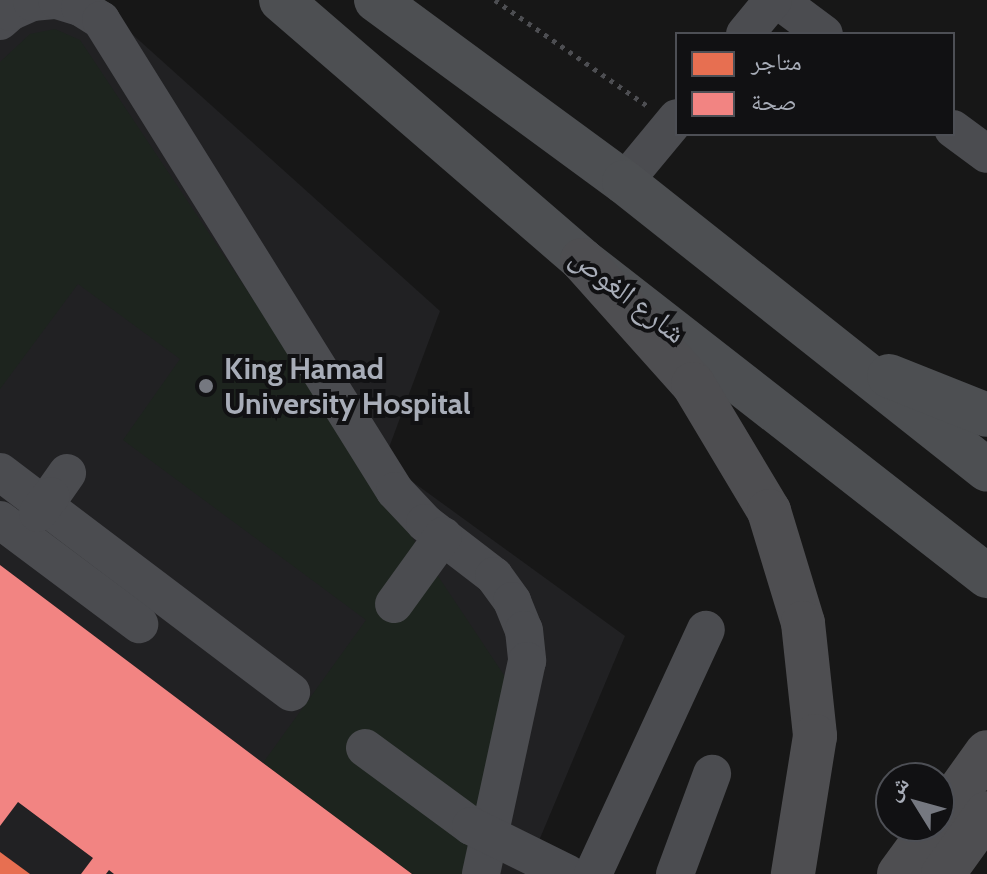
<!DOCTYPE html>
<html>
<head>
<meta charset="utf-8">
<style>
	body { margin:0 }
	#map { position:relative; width:987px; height:874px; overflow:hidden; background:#171717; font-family:Cabin,"Noto Naskh Arabic",sans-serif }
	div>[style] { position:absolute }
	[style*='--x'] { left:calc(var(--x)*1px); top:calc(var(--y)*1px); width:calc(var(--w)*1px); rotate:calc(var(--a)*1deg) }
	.built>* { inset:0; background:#212123 }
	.green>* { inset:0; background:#1d241e }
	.shops>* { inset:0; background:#e76f51 }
	.health>* { inset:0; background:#f28482 }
	.path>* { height:5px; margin-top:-2.5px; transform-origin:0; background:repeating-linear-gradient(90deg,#4d4e52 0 4px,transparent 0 10px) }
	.minor>* { height:38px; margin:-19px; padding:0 19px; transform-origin:19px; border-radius:19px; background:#4b4c50 }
	.major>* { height:44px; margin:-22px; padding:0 22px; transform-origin:22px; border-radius:22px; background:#4d4f52 }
	.highway>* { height:44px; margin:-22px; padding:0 22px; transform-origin:22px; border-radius:22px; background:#4e4e51 }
	.minor-bridge>* { height:38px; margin:-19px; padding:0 19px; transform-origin:19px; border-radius:19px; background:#4b4c50 }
	.dots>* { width:22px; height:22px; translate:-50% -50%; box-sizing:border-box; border:4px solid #111113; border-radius:50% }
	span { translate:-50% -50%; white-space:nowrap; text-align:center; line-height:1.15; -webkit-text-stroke:8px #111113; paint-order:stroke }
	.street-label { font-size:30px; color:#a8adb8 }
	.poi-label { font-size:30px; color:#a8adb8; font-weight:700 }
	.left { translate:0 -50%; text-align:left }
	.legend { position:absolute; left:675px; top:32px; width:280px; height:104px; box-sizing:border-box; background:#111113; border:2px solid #4d4f55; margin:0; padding:10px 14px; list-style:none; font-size:24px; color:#a8adb8 }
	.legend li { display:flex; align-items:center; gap:16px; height:40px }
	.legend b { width:40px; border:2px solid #4d4f55 }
	.north { position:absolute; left:875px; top:762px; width:80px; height:80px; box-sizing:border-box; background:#111113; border:2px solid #4d4f55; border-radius:50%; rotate:307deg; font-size:22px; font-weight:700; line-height:32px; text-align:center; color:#a8adb8 }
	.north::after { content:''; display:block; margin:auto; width:28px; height:36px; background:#757880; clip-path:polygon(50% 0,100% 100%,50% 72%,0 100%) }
</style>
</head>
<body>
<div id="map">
	<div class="built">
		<div style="clip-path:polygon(0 0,131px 33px,440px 311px,384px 461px,625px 636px,525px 874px,0 874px)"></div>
	</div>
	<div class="green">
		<div style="clip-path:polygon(55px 29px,80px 40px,504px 675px,505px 691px,463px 874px,412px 874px,263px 763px,366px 620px,123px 440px,180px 359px,78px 284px,0 389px,0 62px,30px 34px)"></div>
	</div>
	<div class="shops">
		<div style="clip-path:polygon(0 852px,30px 874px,0 874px)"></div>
	</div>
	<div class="health">
		<div style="clip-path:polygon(0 565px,263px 763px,412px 874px,114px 874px,109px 870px,106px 874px,81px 874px,93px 858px,18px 802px,0 826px)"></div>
	</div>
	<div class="path">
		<div style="--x:495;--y:0;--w:188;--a:34.8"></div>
	</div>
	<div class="minor">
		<div style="--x:778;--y:0;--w:57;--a:36.5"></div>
		<div style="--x:0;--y:21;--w:13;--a:-42"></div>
		<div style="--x:10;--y:12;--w:24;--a:-24"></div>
		<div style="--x:32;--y:2;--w:25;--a:-5"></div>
		<div style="--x:57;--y:0;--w:24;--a:17"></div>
		<div style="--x:80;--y:7;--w:25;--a:32"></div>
		<div style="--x:101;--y:20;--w:555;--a:58.03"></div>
		<div style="--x:395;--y:491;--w:44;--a:46.8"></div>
		<div style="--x:425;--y:523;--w:87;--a:37.5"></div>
		<div style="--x:494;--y:576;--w:31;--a:54"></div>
		<div style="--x:512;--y:601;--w:31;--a:68"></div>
		<div style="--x:524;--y:630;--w:31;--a:84"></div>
		<div style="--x:527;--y:661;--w:218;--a:102.2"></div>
		<div style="--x:745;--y:34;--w:44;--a:-50.5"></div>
		<div style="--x:953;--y:129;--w:42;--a:36.3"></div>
		<div style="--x:624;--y:182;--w:83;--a:-50.4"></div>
		<div style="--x:0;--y:472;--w:365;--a:37.1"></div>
		<div style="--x:51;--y:496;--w:28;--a:-55"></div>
		<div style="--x:0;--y:520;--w:174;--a:36.8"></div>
		<div style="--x:394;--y:604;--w:84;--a:-54.2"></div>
		<div style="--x:365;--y:748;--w:132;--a:36.3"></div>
		<div style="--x:471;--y:826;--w:108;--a:26.3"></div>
		<div style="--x:593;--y:874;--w:269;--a:-65.2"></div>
		<div style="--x:675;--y:874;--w:107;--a:-69.7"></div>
	</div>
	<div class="major">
		<div style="--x:281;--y:0;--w:398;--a:40.8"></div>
		<div style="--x:582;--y:260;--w:514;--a:37.96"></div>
		<div style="--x:376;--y:0;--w:308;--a:36.3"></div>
		<div style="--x:624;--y:182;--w:463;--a:38.4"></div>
		<div style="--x:889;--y:376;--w:105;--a:21.7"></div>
	</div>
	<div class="highway">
		<div style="--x:582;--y:260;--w:166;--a:48.2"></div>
		<div style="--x:693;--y:384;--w:148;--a:59.1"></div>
		<div style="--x:769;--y:511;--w:117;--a:73.1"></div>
		<div style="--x:803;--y:623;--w:114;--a:83.9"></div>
		<div style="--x:815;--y:736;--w:140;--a:99.1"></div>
		<div style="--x:939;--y:819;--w:82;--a:-54.4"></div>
		<div style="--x:899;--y:874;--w:59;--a:-53.9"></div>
		<div style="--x:943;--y:874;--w:75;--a:-54.2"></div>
	</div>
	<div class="minor-bridge">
		<div style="--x:38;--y:513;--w:21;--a:-53"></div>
	</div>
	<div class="dots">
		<div style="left:206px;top:386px;background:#757880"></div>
	</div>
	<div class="street-label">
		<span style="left:628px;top:295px;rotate:38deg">شارع الغوص</span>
	</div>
	<div class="poi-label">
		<span class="left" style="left:224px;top:386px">King Hamad<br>University Hospital</span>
	</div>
	<ul class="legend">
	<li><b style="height:22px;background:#e76f51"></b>متاجر</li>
	<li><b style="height:22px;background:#f28482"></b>صحة</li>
	</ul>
	<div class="north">ش</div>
</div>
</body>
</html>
